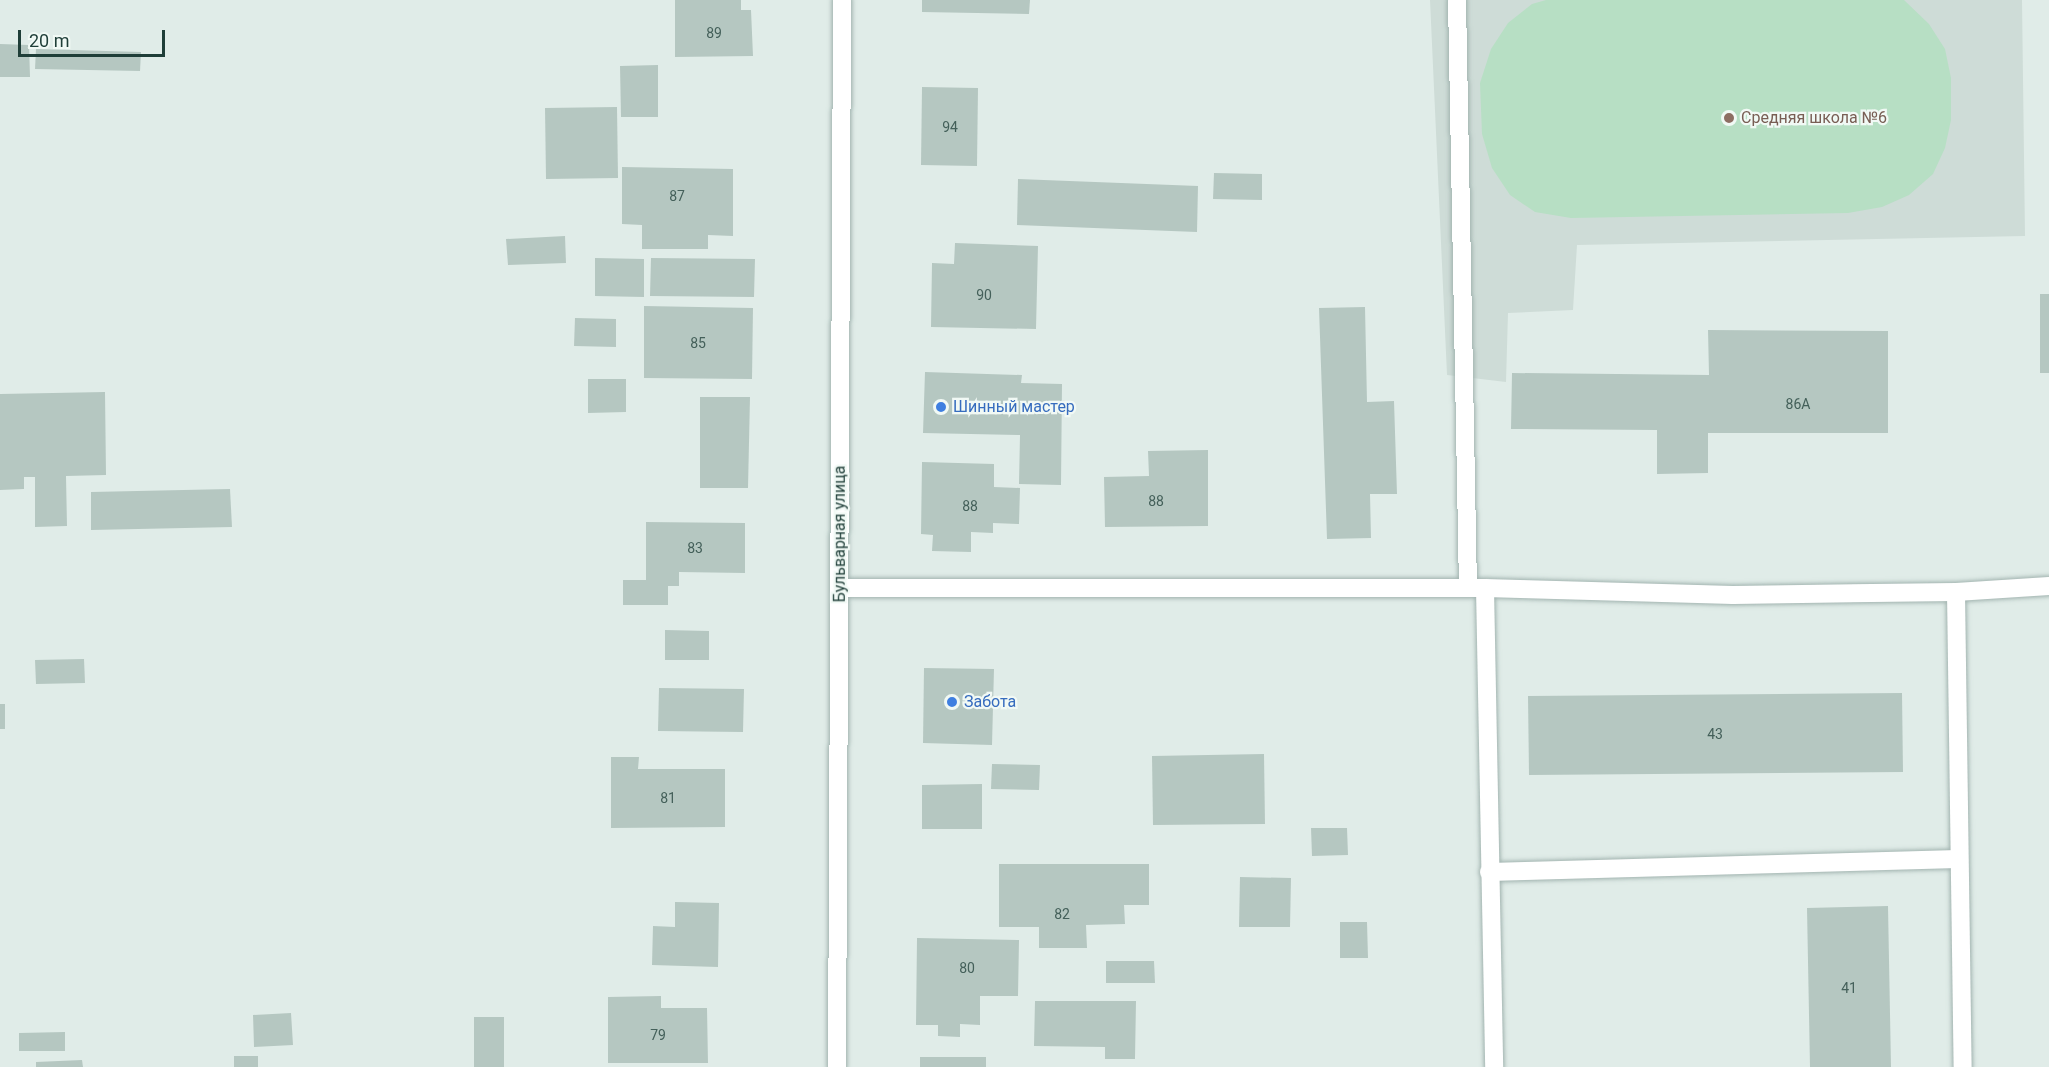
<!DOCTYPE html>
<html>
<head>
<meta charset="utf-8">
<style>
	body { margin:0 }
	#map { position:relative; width:2049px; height:1067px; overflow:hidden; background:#e0ece8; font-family:Roboto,sans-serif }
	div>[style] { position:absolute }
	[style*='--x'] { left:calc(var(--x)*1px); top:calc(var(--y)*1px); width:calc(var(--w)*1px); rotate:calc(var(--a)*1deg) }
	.built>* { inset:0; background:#cedcd7 }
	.green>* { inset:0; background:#b7dfc4 }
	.building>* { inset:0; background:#b5c7c1 }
	.roads { filter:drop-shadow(0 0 2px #a2b4b0) drop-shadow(0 0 2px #a2b4b0) }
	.service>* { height:18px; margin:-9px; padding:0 9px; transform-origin:9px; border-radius:9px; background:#fff }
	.minor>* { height:18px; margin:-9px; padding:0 9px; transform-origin:9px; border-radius:9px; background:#fff }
	.dots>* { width:16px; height:16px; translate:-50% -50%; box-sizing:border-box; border:3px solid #f1f9f5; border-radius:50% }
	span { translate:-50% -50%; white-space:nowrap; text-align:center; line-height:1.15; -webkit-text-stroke:4.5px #f1f9f5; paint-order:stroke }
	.number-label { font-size:14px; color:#44605a }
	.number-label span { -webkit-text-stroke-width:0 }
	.education-label { font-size:16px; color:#785e54 }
	.left { translate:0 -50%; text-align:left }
	.shop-label { font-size:16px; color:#366cbe }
	.street-label { font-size:16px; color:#1f3e38 }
	.scale { position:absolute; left:18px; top:30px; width:147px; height:27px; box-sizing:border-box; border:3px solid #1f3e38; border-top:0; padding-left:8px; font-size:18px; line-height:21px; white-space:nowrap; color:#1f3e38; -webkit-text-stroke:4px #f1f9f5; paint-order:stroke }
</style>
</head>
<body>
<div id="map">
	<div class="built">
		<div style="clip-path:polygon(1430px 0,2022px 0,2025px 236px,1577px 245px,1573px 310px,1508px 313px,1506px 382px,1447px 375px)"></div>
	</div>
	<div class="green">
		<div style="clip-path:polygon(1546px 0,1904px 0,1929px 24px,1945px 49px,1951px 78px,1951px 120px,1945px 148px,1933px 174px,1909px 195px,1882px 207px,1848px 213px,1571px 218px,1535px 212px,1510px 195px,1492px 168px,1482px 134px,1480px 83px,1491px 49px,1508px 23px,1532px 4px)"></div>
	</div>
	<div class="building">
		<div style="clip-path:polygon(675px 0,741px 0,741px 10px,751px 10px,753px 56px,675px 57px)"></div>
		<div style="clip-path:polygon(922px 0,1030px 0,1029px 14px,922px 12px)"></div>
		<div style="clip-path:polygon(0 44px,29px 45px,30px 77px,0 77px)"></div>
		<div style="clip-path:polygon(36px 49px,141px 52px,140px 71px,35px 69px)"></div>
		<div style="clip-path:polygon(658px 65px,658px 117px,621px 117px,620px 66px)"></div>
		<div style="clip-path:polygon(922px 87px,978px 88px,977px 166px,921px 165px)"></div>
		<div style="clip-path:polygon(617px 107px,618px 178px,546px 179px,545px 108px)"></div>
		<div style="clip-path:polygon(622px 167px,733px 169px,733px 236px,708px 235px,708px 249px,642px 249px,642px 225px,622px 224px)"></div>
		<div style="clip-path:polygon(1214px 173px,1262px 174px,1262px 200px,1213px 199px)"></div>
		<div style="clip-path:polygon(1018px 179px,1198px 186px,1197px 232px,1017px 225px)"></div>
		<div style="clip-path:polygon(565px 236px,566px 263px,508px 265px,506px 239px)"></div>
		<div style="clip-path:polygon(955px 243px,1038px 246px,1036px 329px,931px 327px,932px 263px,954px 264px)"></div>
		<div style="clip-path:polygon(595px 258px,644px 259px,644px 297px,595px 296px)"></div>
		<div style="clip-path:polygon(651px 258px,755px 259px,754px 297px,650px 296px)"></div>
		<div style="clip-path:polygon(2040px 294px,2049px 294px,2049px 373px,2040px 373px)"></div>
		<div style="clip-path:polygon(644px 306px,753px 308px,752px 379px,644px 378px)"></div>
		<div style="clip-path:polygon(1365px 307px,1367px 402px,1394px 401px,1397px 494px,1370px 494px,1371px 538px,1327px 539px,1319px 308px)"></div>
		<div style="clip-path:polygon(575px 318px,616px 319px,616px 347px,574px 346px)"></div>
		<div style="clip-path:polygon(1708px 330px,1888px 331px,1888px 433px,1708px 433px,1708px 473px,1657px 474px,1657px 430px,1511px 429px,1512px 373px,1709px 375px)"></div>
		<div style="clip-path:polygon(925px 372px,1022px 375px,1021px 383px,1062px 384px,1061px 485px,1019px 484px,1020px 435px,923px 433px)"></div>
		<div style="clip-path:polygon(588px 379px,626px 379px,626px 412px,588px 413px)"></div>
		<div style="clip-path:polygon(105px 392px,106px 475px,66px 476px,67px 526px,35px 527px,35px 477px,24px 477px,24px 489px,0 490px,0 394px)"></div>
		<div style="clip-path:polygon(700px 397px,750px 397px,748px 488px,700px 488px)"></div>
		<div style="clip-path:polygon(1208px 450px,1208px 526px,1105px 527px,1104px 477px,1149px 476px,1148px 451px)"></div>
		<div style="clip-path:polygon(922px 462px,994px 464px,994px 487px,1020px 488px,1019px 524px,993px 523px,993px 533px,971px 532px,971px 552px,932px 551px,933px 535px,921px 534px)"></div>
		<div style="clip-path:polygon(230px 489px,232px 527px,91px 530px,91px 492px)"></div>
		<div style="clip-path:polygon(646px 522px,745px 523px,745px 573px,679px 572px,679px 586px,668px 586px,668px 605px,623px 605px,623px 580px,646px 580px)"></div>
		<div style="clip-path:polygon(665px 630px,709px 631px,709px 660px,665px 660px)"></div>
		<div style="clip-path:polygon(84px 659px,85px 683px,36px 684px,35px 660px)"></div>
		<div style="clip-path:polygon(924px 668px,994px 669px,992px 745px,923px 743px)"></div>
		<div style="clip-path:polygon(659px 688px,744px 689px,743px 732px,658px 731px)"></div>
		<div style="clip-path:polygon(1902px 693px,1903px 772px,1529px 775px,1528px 696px)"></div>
		<div style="clip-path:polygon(0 704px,5px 704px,5px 729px,0 729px)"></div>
		<div style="clip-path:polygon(1264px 754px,1265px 824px,1153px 825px,1152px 756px)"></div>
		<div style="clip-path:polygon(611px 757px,639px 757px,638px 769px,725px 769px,725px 827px,611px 828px)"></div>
		<div style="clip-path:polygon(992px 764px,1040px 765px,1039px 790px,991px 789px)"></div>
		<div style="clip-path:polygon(982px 784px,982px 829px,922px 829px,922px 785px)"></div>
		<div style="clip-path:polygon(1311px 828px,1347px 828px,1348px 855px,1312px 856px)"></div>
		<div style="clip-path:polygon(999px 864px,1149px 864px,1149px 905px,1124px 905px,1125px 924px,1086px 925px,1087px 948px,1039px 948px,1039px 927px,999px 927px)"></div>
		<div style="clip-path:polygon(1240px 877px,1291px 878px,1290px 927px,1239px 927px)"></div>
		<div style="clip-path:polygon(675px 902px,719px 903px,718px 967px,652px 965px,653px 926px,675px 927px)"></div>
		<div style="clip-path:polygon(1888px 906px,1891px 1067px,1810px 1067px,1807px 908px)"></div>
		<div style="clip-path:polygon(1340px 922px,1367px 922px,1368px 958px,1340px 958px)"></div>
		<div style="clip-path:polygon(917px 938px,1019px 940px,1018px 996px,980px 996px,980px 1025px,960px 1024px,960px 1037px,938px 1036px,938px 1025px,916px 1025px)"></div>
		<div style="clip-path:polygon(1106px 961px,1154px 961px,1155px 983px,1106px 983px)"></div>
		<div style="clip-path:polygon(661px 996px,661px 1008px,707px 1008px,708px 1063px,608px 1063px,608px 997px)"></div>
		<div style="clip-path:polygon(1035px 1001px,1136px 1001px,1135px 1059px,1105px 1059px,1105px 1047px,1034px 1046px)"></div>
		<div style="clip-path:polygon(291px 1013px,293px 1045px,254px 1047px,253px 1015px)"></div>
		<div style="clip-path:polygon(474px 1017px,504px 1017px,504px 1067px,474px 1067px)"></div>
		<div style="clip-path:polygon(65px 1032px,65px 1051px,19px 1051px,19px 1033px)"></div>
		<div style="clip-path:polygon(234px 1056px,258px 1056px,258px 1067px,234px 1067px)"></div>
		<div style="clip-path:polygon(920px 1057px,986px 1057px,986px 1067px,920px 1067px)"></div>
		<div style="clip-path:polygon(82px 1060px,83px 1067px,36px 1067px,36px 1062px)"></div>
	</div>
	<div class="roads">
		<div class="service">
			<div style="--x:1457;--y:0;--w:588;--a:88.93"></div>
			<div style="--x:840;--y:588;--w:645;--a:0"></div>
			<div style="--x:1485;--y:588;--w:248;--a:1.6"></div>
			<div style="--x:1733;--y:595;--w:223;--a:-0.8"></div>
			<div style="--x:1956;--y:592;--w:93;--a:-3.7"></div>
			<div style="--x:1485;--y:588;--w:479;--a:88.9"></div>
			<div style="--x:1956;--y:592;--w:475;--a:89.2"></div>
			<div style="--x:1489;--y:872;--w:469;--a:-1.6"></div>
		</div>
		<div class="minor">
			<div style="--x:837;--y:1067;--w:1067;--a:-89.73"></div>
		</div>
	</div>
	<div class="dots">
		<div style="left:1729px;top:118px;background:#8d6e63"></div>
		<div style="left:941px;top:407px;background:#3f7fe0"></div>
		<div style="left:952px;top:702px;background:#3f7fe0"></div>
	</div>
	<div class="number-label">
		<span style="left:714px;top:33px">89</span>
		<span style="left:950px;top:127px">94</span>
		<span style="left:677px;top:196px">87</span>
		<span style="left:984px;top:295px">90</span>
		<span style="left:698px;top:343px">85</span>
		<span style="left:1798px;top:404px">86А</span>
		<span style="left:1156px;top:501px">88</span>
		<span style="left:970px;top:506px">88</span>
		<span style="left:695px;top:548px">83</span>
		<span style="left:1715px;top:734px">43</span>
		<span style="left:668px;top:798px">81</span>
		<span style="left:1062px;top:914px">82</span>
		<span style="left:967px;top:968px">80</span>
		<span style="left:1849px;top:988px">41</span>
		<span style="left:658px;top:1035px">79</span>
	</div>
	<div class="education-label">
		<span class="left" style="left:1741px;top:118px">Средняя школа №6</span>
	</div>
	<div class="shop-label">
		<span class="left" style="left:953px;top:407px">Шинный мастер</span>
		<span class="left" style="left:964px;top:702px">Забота</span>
	</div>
	<div class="street-label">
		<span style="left:840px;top:534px;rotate:-90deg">Бульварная улица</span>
	</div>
	<div class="scale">20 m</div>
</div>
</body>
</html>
